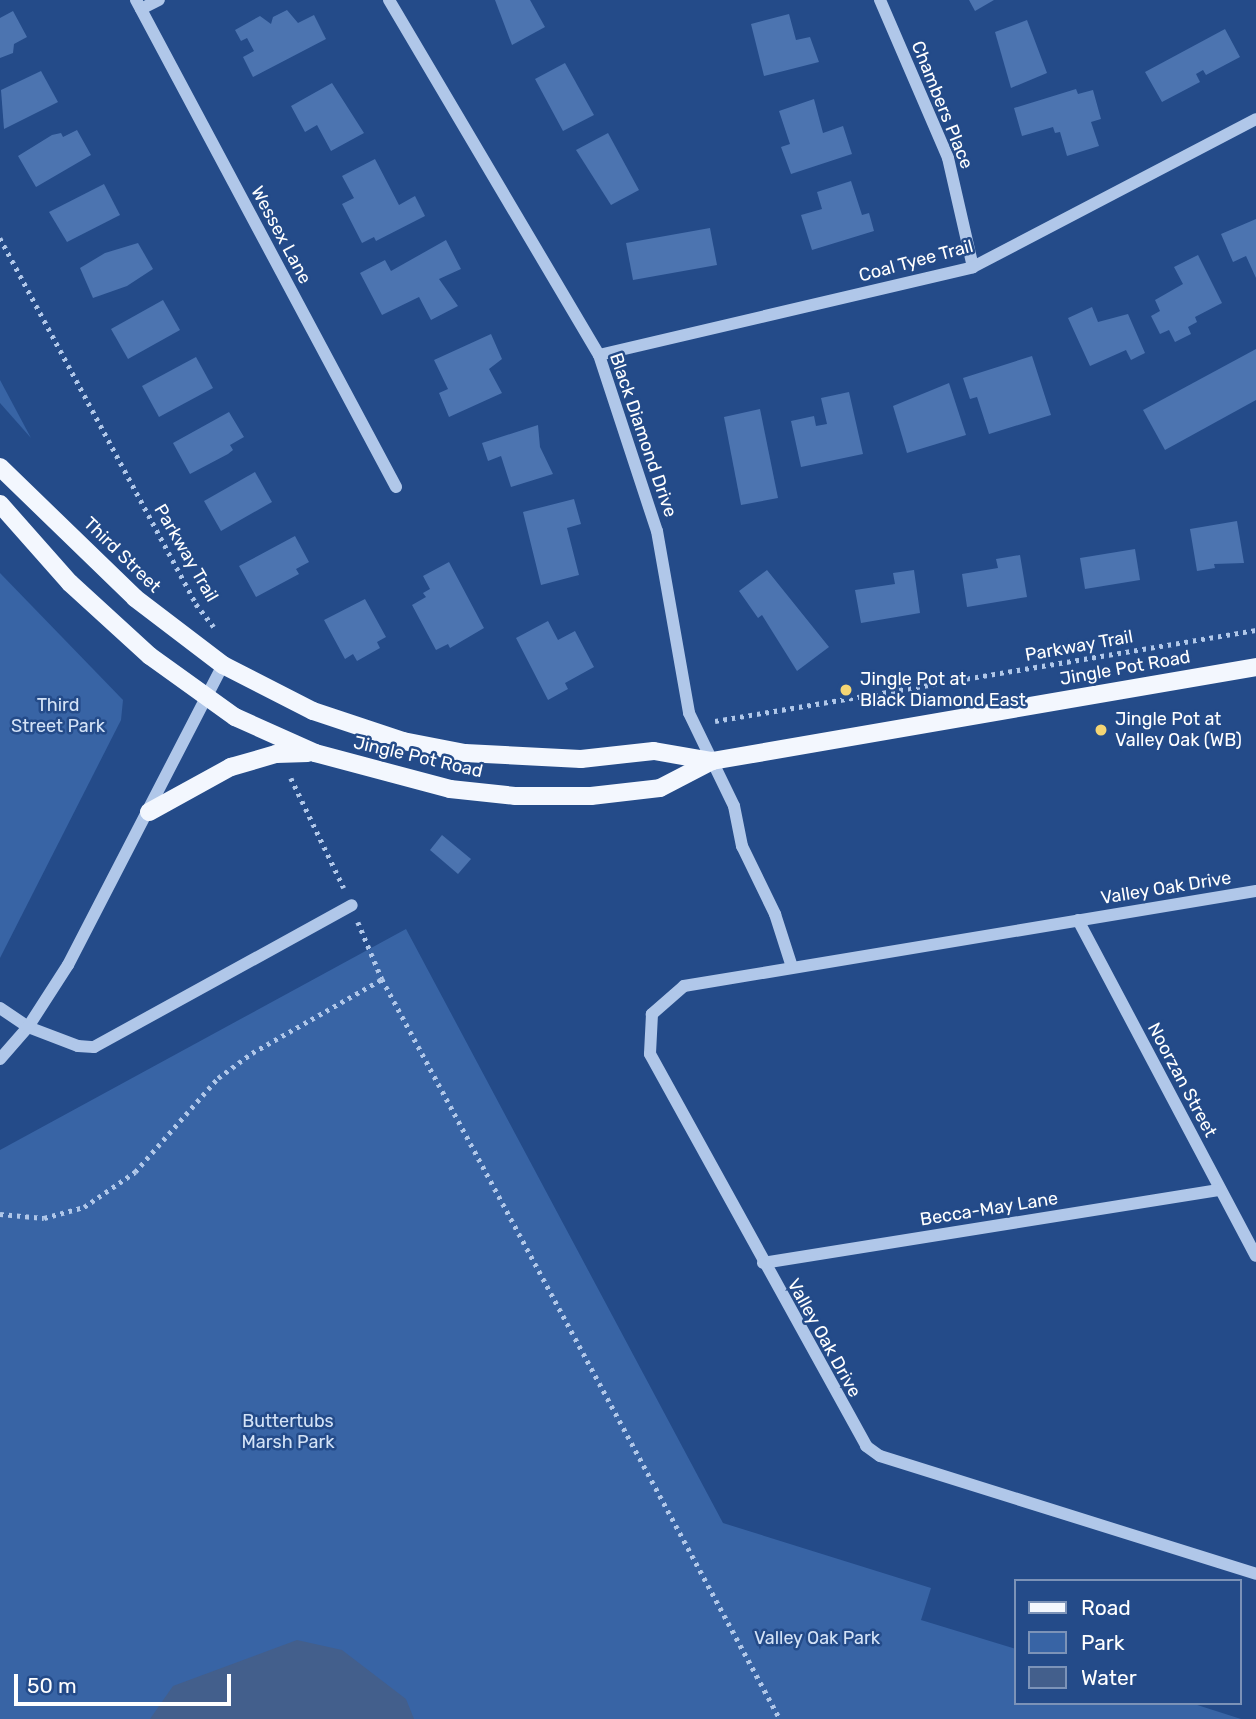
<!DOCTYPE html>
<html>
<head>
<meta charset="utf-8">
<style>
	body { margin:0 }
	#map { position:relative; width:1256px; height:1719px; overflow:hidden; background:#244b89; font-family:Rubik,sans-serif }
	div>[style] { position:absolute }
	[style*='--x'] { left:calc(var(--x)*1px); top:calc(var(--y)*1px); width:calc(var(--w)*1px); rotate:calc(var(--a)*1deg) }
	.green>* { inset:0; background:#3864a5 }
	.water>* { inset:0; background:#435f8c }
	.building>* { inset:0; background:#4c74b0 }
	.path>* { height:4.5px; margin-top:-2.25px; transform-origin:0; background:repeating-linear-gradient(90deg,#b0c7e9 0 3.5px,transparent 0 8.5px) }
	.minor>* { height:12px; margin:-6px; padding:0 6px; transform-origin:6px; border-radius:6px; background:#b0c7e9 }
	.major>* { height:18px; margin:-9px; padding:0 9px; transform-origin:9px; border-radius:9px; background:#f3f7fe }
	.dots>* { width:19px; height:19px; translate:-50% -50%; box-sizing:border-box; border:4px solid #244b89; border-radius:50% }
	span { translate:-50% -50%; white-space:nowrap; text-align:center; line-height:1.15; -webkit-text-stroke:5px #244b89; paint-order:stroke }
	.street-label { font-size:18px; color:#fff }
	.poi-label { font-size:18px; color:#fff }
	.left { translate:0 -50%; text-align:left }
	.park-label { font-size:18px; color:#d4e3f7 }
	.legend { position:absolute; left:1014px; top:1579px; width:228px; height:126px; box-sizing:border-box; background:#244b89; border:2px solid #7c93b8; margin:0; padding:9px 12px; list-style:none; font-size:21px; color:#fff }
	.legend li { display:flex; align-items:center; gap:14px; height:35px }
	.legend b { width:35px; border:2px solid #7c93b8 }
	.scale { position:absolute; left:14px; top:1674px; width:217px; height:32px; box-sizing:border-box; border:4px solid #fff; border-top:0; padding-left:9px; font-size:21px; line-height:24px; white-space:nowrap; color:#fff; -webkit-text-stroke:5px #244b89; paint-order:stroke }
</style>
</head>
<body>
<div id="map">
	<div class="green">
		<div style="clip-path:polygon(0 380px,31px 438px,0 403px)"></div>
		<div style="clip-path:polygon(0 573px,123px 700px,121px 720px,0 958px)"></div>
		<div style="clip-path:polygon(406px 929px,723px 1523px,931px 1588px,921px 1620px,1016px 1649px,1016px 1703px,1191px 1703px,1241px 1719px,0 1719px,0 1150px)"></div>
	</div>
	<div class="water">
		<div style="clip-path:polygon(297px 1640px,342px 1650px,406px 1699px,414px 1719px,150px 1719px,173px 1686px)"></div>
	</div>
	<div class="building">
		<div style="clip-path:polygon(495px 0,530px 0,545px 27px,512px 45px)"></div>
		<div style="clip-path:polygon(969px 0,994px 0,975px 11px)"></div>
		<div style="clip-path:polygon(287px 10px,298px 23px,314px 15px,326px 39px,253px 77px,243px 57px,254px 51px,247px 38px,241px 41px,235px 30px,260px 16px,271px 24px,273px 17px)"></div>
		<div style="clip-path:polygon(13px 11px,27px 37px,14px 44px,13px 53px,0 58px,0 18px)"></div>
		<div style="clip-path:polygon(789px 14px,796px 40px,810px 37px,819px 62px,764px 76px,751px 24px)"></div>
		<div style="clip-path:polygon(1027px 20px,1047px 73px,1011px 88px,995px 32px)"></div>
		<div style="clip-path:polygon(1225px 29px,1240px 57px,1206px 75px,1203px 70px,1196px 74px,1200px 82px,1162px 102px,1145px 72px)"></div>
		<div style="clip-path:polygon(565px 63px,594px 115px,563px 131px,535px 79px)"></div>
		<div style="clip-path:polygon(41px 71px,58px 102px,4px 129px,1px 90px)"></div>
		<div style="clip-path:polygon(332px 83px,364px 133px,331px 151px,317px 125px,305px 132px,291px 106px)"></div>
		<div style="clip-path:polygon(1076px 89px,1078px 94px,1093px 90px,1101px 119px,1091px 122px,1099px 146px,1067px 156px,1060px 132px,1055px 133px,1053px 127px,1022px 136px,1014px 108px)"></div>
		<div style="clip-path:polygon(814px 99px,823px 133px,843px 126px,852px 154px,791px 174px,781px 147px,790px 144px,779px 111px)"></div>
		<div style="clip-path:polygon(77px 130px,91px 155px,36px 187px,18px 156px,52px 135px,61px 133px,63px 137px)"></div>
		<div style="clip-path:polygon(608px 133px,639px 190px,611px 205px,576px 150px)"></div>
		<div style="clip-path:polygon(375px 159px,399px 205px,415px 196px,425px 216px,376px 241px,374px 237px,362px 243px,342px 204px,354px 198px,342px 176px)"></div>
		<div style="clip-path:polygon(851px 181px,862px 215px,869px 213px,874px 231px,812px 250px,801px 215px,822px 209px,817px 192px)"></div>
		<div style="clip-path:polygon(104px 184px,120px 215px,67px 242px,49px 212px)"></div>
		<div style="clip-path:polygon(1256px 219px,1256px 278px,1246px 256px,1233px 262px,1221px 234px)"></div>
		<div style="clip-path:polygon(710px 228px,717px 265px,633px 280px,626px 243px)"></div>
		<div style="clip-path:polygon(446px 240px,461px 269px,439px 279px,458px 306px,431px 320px,419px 297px,382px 315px,360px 273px,385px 260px,391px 271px)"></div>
		<div style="clip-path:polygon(138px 243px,153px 269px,127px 286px,93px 298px,80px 268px,105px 253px)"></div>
		<div style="clip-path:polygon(1198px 255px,1222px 303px,1195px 317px,1197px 322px,1188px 327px,1191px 334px,1175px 342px,1169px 330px,1160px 334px,1151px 316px,1160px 311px,1155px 300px,1183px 284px,1174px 267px)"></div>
		<div style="clip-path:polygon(163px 300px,180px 330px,128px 359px,111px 329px)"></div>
		<div style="clip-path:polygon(1092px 307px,1098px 322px,1128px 314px,1145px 353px,1131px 360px,1126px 350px,1090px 366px,1068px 318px)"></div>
		<div style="clip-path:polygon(491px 334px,502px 359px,489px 369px,502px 393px,449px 417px,439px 393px,448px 389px,434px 360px)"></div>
		<div style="clip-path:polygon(1256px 349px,1256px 400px,1165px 450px,1143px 410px)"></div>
		<div style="clip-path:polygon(1032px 356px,1051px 415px,989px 434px,977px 397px,970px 399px,963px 378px)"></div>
		<div style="clip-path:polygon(196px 357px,213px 388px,159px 417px,142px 386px)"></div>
		<div style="clip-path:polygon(949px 383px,966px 435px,907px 453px,893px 406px)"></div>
		<div style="clip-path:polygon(849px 392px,863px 454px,801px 467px,791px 421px,814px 416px,816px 426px,827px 424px,821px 398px)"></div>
		<div style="clip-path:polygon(760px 409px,778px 498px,741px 505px,724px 417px)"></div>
		<div style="clip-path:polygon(229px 412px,244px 437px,230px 445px,233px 450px,228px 454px,190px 474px,173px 443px)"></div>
		<div style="clip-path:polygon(538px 425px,540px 447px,553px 474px,511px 487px,501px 456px,488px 461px,482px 443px)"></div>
		<div style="clip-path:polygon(255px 472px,272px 502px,221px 531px,204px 501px)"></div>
		<div style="clip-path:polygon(574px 499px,581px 524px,567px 528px,579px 575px,541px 585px,523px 512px)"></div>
		<div style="clip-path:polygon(1237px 521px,1244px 563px,1214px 564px,1215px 568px,1197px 571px,1190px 529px)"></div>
		<div style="clip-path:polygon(295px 536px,309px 562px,296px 569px,299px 574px,256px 597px,239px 566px)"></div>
		<div style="clip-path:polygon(1135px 549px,1140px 580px,1085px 589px,1080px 558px)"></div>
		<div style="clip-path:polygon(1020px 555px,1027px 597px,967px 607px,962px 574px,998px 568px,996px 559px)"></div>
		<div style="clip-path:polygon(449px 562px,484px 628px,450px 648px,448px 644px,436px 650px,412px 605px,426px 597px,423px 593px,430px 589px,423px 576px)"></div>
		<div style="clip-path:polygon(767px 570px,829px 647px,797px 671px,762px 615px,758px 618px,739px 591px)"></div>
		<div style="clip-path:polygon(914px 570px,920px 613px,861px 623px,855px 590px,895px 584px,893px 573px)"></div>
		<div style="clip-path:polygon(365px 599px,386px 637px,377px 642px,380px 648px,357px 661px,353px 654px,345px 659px,324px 620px)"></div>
		<div style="clip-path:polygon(548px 621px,558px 640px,575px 631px,594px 667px,565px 683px,568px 689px,548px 700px,516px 638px)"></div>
		<div style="clip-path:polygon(442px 835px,471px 859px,458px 874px,430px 850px)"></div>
	</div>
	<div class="path">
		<div style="--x:0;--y:238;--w:415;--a:61.8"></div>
		<div style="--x:196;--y:604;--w:29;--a:52"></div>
		<div style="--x:715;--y:721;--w:549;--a:-9.55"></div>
		<div style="--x:291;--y:778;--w:122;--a:64.3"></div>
		<div style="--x:358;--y:922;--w:62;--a:67.2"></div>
		<div style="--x:382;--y:979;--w:840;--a:61.73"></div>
		<div style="--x:0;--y:1214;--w:44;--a:5.2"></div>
		<div style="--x:44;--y:1218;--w:41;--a:-15.4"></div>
		<div style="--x:84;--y:1207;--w:62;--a:-34.5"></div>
		<div style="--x:135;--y:1172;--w:125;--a:-48.6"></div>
		<div style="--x:218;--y:1078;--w:42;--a:-36.3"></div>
		<div style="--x:252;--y:1053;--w:150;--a:-29.6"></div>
	</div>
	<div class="minor">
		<div style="--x:136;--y:0;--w:552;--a:61.9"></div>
		<div style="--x:389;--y:0;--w:412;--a:59.4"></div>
		<div style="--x:599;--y:355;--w:185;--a:71.8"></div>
		<div style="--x:657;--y:531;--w:185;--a:80"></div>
		<div style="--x:689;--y:713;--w:103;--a:64.2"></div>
		<div style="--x:734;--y:806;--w:41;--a:78.7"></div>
		<div style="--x:742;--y:846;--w:76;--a:64.1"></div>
		<div style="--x:775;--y:914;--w:56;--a:72.2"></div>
		<div style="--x:880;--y:0;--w:172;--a:66.7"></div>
		<div style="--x:948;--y:158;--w:112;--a:77.1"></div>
		<div style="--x:141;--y:9;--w:20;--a:-27"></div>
		<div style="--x:599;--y:355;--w:384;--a:-13.2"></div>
		<div style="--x:973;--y:267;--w:319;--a:-27.6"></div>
		<div style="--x:1256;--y:891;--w:580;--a:170.57"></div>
		<div style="--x:684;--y:986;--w:43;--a:138.8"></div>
		<div style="--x:652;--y:1014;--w:40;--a:92.9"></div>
		<div style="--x:650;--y:1054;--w:448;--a:61.1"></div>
		<div style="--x:866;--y:1446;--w:17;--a:36"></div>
		<div style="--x:880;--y:1456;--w:394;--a:17.4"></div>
		<div style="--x:1078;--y:920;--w:380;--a:62.1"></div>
		<div style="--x:0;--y:1008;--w:34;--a:34"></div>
		<div style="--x:28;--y:1027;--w:53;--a:20.8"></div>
		<div style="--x:78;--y:1046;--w:16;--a:4"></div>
		<div style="--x:94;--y:1047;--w:294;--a:-28.8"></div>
		<div style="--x:0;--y:1059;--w:43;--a:-48.8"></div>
		<div style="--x:28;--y:1027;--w:74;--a:-57.2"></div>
		<div style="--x:68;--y:965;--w:338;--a:-62.7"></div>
		<div style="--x:763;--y:1263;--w:463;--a:-9.1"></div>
	</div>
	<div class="major">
		<div style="--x:0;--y:467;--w:188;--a:44.1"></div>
		<div style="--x:135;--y:598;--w:111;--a:37.3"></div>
		<div style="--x:223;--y:665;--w:101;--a:27.1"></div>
		<div style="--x:313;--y:711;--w:95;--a:18.4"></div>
		<div style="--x:403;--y:741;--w:63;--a:11"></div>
		<div style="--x:465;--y:753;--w:116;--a:3"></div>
		<div style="--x:581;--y:759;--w:73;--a:-6.3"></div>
		<div style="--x:654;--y:751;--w:59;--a:9.8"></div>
		<div style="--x:712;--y:761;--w:552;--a:-9.8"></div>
		<div style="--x:0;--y:504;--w:106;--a:48.5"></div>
		<div style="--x:70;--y:583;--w:108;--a:42.4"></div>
		<div style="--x:150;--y:656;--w:105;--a:35.7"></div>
		<div style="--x:235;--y:717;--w:88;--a:24.2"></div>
		<div style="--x:315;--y:753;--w:140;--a:14.9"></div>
		<div style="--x:450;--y:789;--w:65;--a:6.1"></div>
		<div style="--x:515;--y:796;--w:76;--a:0"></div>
		<div style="--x:591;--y:796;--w:69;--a:-6.6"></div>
		<div style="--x:660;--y:788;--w:59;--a:-27.4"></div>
		<div style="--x:149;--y:812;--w:94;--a:-28.8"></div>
		<div style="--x:231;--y:767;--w:47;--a:-16.1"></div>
		<div style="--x:276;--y:754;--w:32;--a:-2"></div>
	</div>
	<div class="dots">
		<div style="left:846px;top:690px;background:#f4d574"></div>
		<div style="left:1101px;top:730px;background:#f4d574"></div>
	</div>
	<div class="street-label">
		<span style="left:942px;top:105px;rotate:68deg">Chambers Place</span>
		<span style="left:281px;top:235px;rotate:62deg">Wessex Lane</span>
		<span style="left:916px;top:261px;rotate:-15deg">Coal Tyee Trail</span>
		<span style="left:643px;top:435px;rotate:71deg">Black Diamond Drive</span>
		<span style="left:186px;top:553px;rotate:60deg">Parkway Trail</span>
		<span style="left:122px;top:555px;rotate:44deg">Third Street</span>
		<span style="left:1079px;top:646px;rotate:-10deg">Parkway Trail</span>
		<span style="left:1125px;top:668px;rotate:-10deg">Jingle Pot Road</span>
		<span style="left:418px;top:757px;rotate:13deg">Jingle Pot Road</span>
		<span style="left:1166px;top:888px;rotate:-9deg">Valley Oak Drive</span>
		<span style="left:1182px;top:1080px;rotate:62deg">Noorzan Street</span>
		<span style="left:989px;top:1209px;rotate:-9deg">Becca-May Lane</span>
		<span style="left:824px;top:1338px;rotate:61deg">Valley Oak Drive</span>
	</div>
	<div class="poi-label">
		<span class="left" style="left:860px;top:690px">Jingle Pot at<br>Black Diamond East</span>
		<span class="left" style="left:1115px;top:730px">Jingle Pot at<br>Valley Oak (WB)</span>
	</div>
	<div class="park-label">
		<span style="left:58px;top:716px">Third<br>Street Park</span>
		<span style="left:288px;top:1432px">Buttertubs<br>Marsh Park</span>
		<span style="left:817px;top:1638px">Valley Oak Park</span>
	</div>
	<ul class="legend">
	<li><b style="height:9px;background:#f3f7fe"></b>Road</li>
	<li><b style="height:19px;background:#3864a5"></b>Park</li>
	<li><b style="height:19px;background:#435f8c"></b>Water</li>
	</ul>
	<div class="scale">50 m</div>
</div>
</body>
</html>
